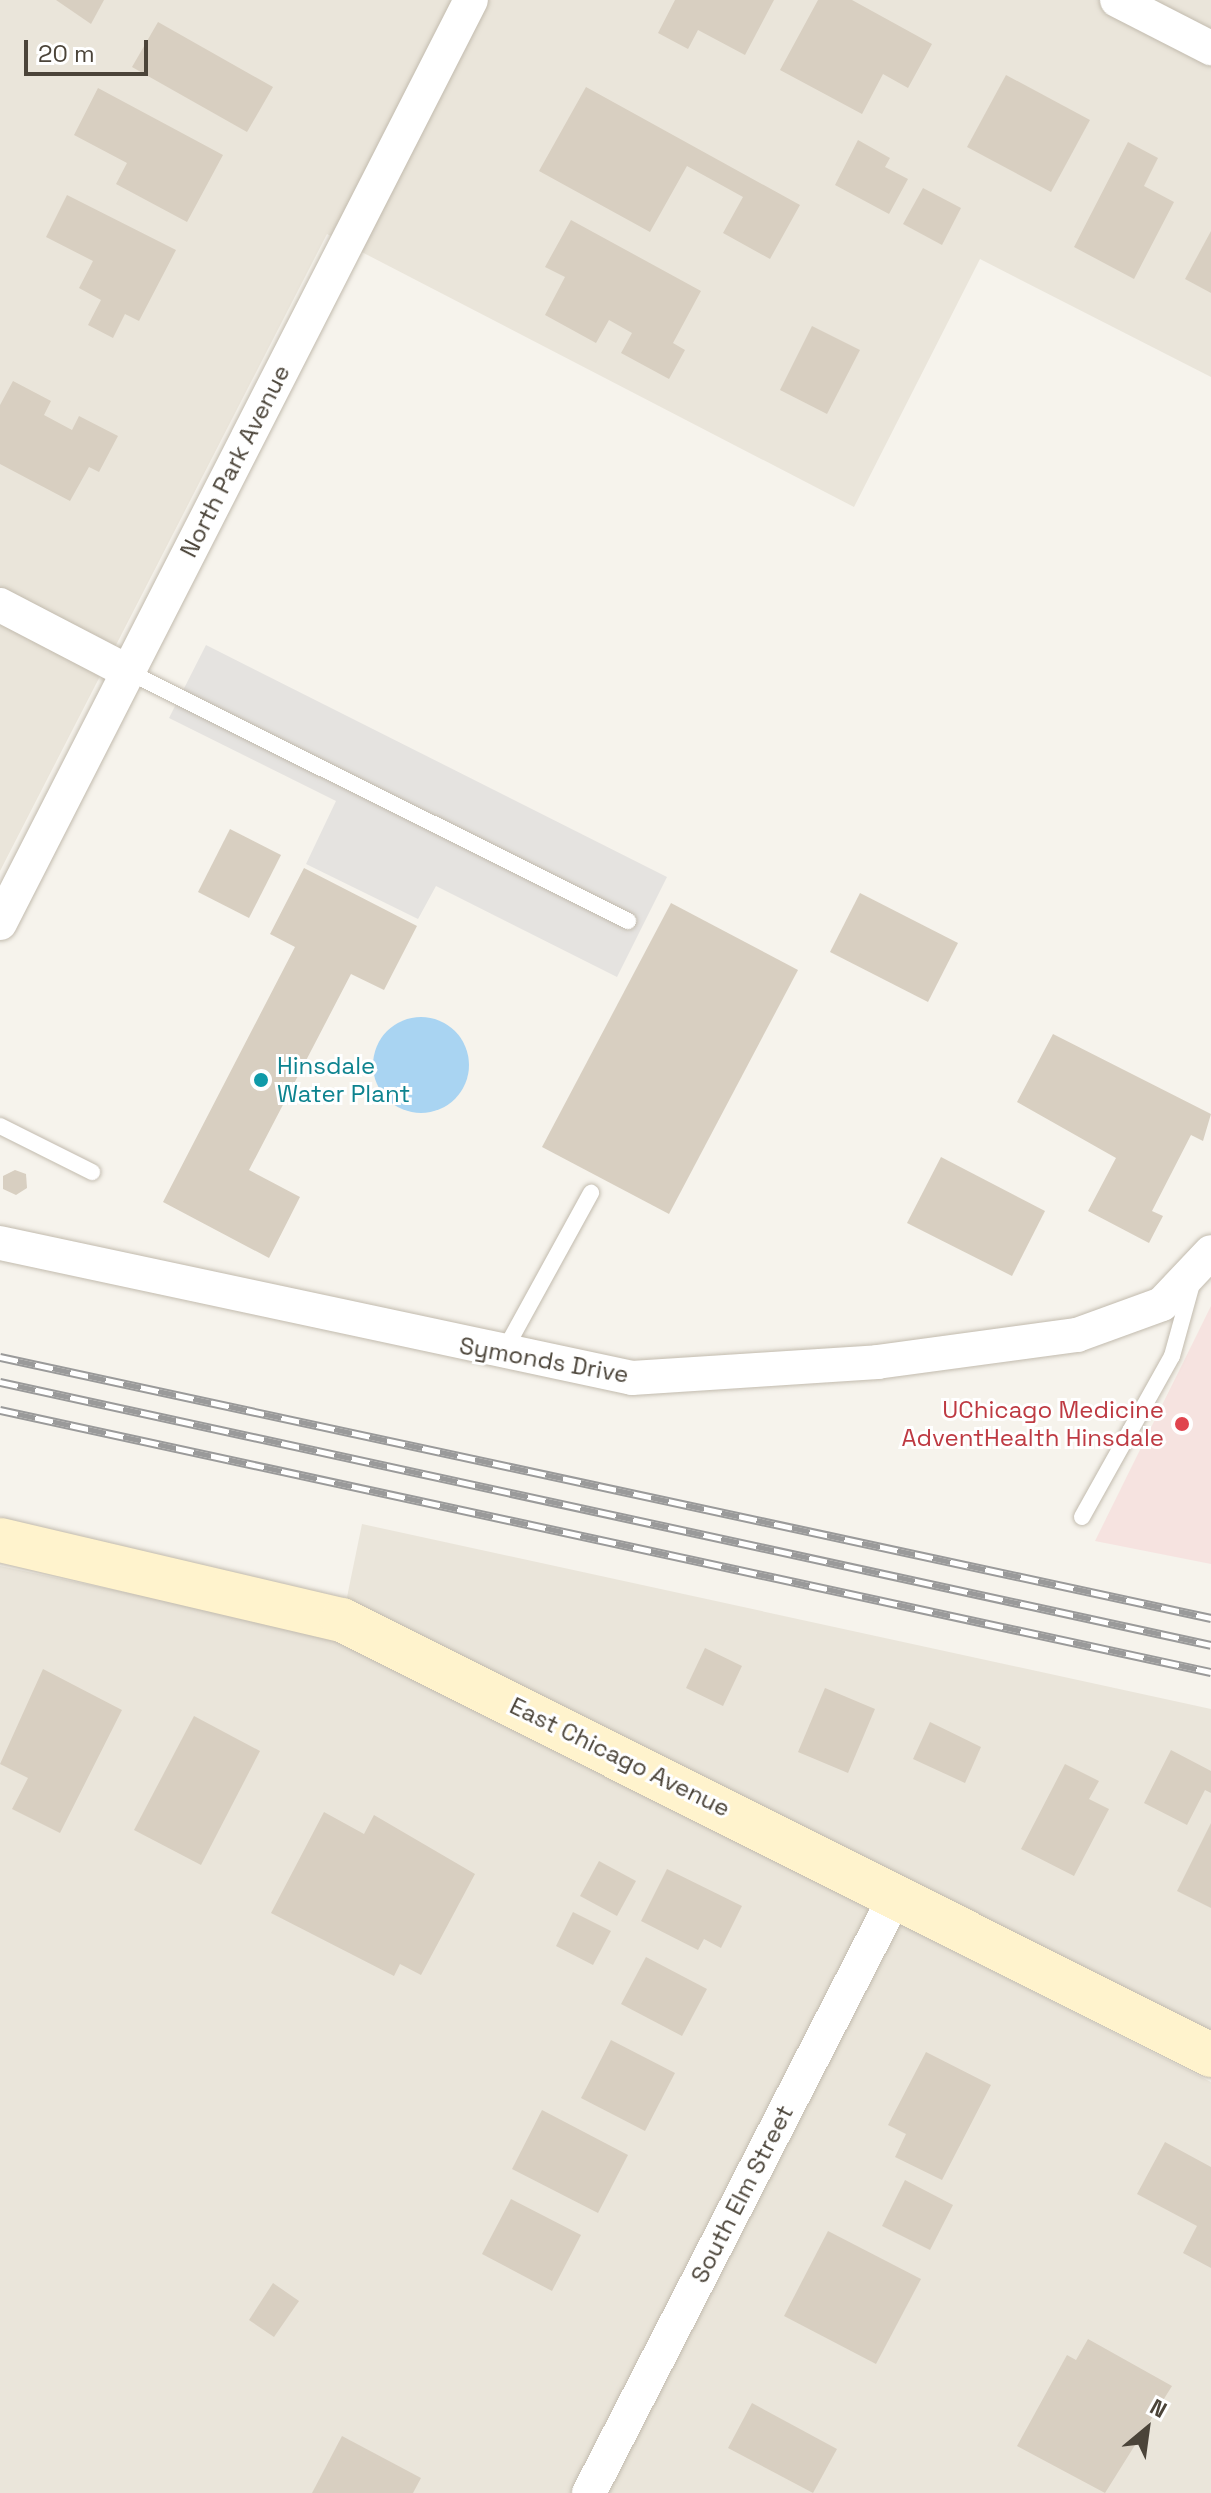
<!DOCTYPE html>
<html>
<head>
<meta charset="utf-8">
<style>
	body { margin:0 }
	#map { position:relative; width:1211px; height:2493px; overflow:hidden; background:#f6f3ec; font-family:"Space Grotesk",sans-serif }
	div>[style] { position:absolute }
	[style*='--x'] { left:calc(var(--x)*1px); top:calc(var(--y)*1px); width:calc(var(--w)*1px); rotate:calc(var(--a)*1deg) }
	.residential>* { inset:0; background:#eae5da }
	.medical>* { inset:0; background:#f6e3e0 }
	.parking>* { inset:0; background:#e5e3e0 }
	.water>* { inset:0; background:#a9d4f2 }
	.round { border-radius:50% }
	.building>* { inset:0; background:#d8cfc1 }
	.roads { filter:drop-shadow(0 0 2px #c2bbae) drop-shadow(0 0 2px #c2bbae) }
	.service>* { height:16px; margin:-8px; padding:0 8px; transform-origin:8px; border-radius:8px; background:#fff }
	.minor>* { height:34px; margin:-17px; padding:0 17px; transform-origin:17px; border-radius:17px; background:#fff }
	.secondary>* { height:44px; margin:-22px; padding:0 22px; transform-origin:22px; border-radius:22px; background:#fff3cd }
	.rail>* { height:9px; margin-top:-4.5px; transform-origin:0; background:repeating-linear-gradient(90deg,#fff 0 18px,#9a9a9a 0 36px); box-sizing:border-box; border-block:2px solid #9a9a9a }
	.dots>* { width:22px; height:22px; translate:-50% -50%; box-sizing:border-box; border:4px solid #fff; border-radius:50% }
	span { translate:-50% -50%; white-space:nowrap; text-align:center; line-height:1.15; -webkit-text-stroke:6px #fff; paint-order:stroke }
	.street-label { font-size:24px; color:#4b4439 }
	.culture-label { font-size:24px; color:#0d838f }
	.left { translate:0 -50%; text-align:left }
	.health-label { font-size:24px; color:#be3a42 }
	.right { translate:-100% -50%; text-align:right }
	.north { position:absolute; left:1107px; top:2389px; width:80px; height:80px; -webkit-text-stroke:6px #fff; paint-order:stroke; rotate:29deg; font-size:22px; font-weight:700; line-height:32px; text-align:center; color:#4b4439 }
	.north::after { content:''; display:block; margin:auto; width:28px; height:36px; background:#4b4439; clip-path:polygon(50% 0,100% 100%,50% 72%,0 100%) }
	.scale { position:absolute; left:24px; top:40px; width:124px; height:36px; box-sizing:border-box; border:4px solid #4b4439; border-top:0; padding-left:10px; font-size:24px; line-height:28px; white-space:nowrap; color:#4b4439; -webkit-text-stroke:6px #fff; paint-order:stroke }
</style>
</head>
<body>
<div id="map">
	<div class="residential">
		<div style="clip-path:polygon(0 0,1211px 0,1211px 377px,980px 259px,854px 507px,327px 234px,0 871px)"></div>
		<div style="clip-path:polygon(362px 1524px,1211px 1709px,1211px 2033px,346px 1602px)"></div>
		<div style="clip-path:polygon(0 1566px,332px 1636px,1211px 2082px,1211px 2493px,0 2493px)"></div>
	</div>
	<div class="medical">
		<div style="clip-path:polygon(1211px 1306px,1211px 1564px,1095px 1541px)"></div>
	</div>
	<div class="parking">
		<div style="clip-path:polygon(206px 645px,667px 877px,617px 977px,436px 886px,418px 919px,306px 864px,336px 801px,169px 718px)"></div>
	</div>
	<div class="water">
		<div class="round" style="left:373px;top:1017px;width:96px;height:96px"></div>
	</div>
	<div class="building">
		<div style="clip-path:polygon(56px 0,104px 0,91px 24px)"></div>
		<div style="clip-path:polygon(675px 0,774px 0,745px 55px,698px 30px,688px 49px,658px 33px)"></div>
		<div style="clip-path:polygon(818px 0,852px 0,932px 44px,908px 88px,883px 74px,862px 114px,780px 70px)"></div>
		<div style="clip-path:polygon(158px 22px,273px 87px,247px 132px,132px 67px)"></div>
		<div style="clip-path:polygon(1006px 75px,1090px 120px,1051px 192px,967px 147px)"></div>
		<div style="clip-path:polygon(586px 87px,800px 205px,770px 259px,723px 233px,743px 197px,687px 166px,650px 232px,539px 171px)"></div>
		<div style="clip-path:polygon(98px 88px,223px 155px,187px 222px,116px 184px,127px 163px,74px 135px)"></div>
		<div style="clip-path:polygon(858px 140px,890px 158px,885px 167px,908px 179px,889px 214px,835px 185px)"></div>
		<div style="clip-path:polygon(1128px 142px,1158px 158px,1144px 186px,1174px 202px,1134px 279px,1074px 247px)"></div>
		<div style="clip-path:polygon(923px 188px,961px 208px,942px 245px,903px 224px)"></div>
		<div style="clip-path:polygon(67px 195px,176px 250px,139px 321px,125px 314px,113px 338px,88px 325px,101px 300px,79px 288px,93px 261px,46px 237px)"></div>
		<div style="clip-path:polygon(571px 220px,701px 291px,673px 343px,685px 350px,669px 379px,621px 353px,632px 333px,609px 320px,596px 343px,545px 315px,565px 277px,545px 267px)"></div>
		<div style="clip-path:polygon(1211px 231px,1211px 293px,1185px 279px)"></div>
		<div style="clip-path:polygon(812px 326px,860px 350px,827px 414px,780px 390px)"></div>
		<div style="clip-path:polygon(13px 381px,51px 401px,44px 415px,72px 430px,79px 416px,118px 436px,99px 472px,89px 467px,70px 501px,0 464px,0 405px)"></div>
		<div style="clip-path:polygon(230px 829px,281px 855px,249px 918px,198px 892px)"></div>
		<div style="clip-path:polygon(304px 868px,417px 926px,384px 990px,351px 974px,249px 1170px,300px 1197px,269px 1258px,163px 1202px,295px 947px,270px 934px)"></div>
		<div style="clip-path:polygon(860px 893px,958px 943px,928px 1002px,830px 952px)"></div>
		<div style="clip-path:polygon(671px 903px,798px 970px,669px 1214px,542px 1147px)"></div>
		<div style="clip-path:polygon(1053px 1034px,1211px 1114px,1203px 1141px,1191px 1135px,1152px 1211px,1163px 1216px,1149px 1243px,1088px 1211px,1116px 1158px,1017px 1102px)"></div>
		<div style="clip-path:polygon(941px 1157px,1045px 1211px,1012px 1276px,907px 1223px)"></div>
		<div style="clip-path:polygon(15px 1170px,26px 1174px,27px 1188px,16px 1195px,3px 1189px,3px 1176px)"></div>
		<div style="clip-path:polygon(705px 1648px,742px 1666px,723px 1706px,686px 1688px)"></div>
		<div style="clip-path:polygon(43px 1669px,122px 1710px,60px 1833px,12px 1809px,28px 1778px,0 1764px)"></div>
		<div style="clip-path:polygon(825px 1688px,875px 1709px,848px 1773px,798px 1752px)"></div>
		<div style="clip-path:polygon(194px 1716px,260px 1751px,201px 1865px,134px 1830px)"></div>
		<div style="clip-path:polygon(930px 1722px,981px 1747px,965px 1783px,913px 1759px)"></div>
		<div style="clip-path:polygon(1171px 1750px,1211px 1771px,1211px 1793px,1205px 1790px,1187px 1825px,1144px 1803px)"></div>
		<div style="clip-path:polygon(1065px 1764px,1099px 1781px,1089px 1799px,1109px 1809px,1074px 1876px,1021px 1849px)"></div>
		<div style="clip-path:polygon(324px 1812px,364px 1834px,374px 1815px,475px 1874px,421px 1975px,400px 1964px,394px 1976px,271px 1913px)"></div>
		<div style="clip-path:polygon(1211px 1823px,1211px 1908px,1177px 1891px)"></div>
		<div style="clip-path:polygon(599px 1861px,636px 1881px,617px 1916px,580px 1896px)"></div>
		<div style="clip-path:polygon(667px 1869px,742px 1906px,721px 1948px,704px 1939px,698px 1950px,641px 1921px)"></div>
		<div style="clip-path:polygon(573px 1912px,611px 1931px,593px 1965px,556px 1946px)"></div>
		<div style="clip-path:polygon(646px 1957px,707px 1989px,682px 2036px,621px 2004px)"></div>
		<div style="clip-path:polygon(611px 2040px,675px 2073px,645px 2131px,581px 2098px)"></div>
		<div style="clip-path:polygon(926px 2052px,991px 2085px,942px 2180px,895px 2157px,906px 2134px,888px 2125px)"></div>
		<div style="clip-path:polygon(542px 2110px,628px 2155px,598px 2213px,512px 2169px)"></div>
		<div style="clip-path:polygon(1165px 2142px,1211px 2167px,1211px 2268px,1183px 2253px,1197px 2226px,1137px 2194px)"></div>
		<div style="clip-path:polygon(905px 2180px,953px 2205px,930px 2250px,882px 2226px)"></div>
		<div style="clip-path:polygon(511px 2199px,581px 2235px,552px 2291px,482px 2254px)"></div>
		<div style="clip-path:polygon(828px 2231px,921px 2279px,876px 2364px,784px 2316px)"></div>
		<div style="clip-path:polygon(273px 2283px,299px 2301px,274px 2337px,249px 2320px)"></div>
		<div style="clip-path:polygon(1088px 2339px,1172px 2386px,1105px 2493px,1017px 2446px,1067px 2355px,1076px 2360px)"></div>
		<div style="clip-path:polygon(752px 2403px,837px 2449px,813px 2493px,728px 2448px)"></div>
		<div style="clip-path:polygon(342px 2436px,421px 2478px,413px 2493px,312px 2493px)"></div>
	</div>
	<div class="roads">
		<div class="service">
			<div style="--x:127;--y:671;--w:560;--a:26.52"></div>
			<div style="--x:0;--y:1126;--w:103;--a:26.6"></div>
			<div style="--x:503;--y:1353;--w:183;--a:-61.2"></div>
			<div style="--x:1082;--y:1517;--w:184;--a:-60.8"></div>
			<div style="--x:1172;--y:1356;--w:75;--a:-74.5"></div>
		</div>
		<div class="minor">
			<div style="--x:1117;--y:0;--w:106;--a:27.1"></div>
			<div style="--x:0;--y:605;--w:143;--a:27.5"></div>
			<div style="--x:0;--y:923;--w:1036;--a:-62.97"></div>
			<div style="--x:0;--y:1243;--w:646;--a:12.06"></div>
			<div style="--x:632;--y:1378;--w:246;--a:-3.7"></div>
			<div style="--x:877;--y:1362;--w:202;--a:-7.7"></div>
			<div style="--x:1077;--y:1335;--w:90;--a:-20"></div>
			<div style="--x:1162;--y:1304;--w:71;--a:-46.7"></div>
			<div style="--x:589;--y:2493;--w:672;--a:-62.83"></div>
		</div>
		<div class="secondary">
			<div style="--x:0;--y:1540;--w:351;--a:13.2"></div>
			<div style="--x:342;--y:1620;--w:972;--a:26.59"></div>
		</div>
	</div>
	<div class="rail">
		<div style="--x:0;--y:1357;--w:1239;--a:12.16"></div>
		<div style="--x:0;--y:1382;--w:1239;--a:12.25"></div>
		<div style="--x:0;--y:1410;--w:1239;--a:12.21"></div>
	</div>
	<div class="dots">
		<div style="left:261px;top:1080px;background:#0f9aa8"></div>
		<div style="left:1182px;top:1424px;background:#e0444e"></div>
	</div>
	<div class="street-label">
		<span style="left:235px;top:461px;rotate:-63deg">North Park Avenue</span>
		<span style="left:544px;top:1360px;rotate:10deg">Symonds Drive</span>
		<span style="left:620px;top:1757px;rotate:26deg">East Chicago Avenue</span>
		<span style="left:742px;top:2194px;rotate:-63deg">South Elm Street</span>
	</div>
	<div class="culture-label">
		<span class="left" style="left:277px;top:1080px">Hinsdale<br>Water Plant</span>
	</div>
	<div class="health-label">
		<span class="right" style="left:1164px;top:1424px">UChicago Medicine<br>AdventHealth Hinsdale</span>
	</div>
	<div class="north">N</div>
	<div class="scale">20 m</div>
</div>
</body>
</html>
